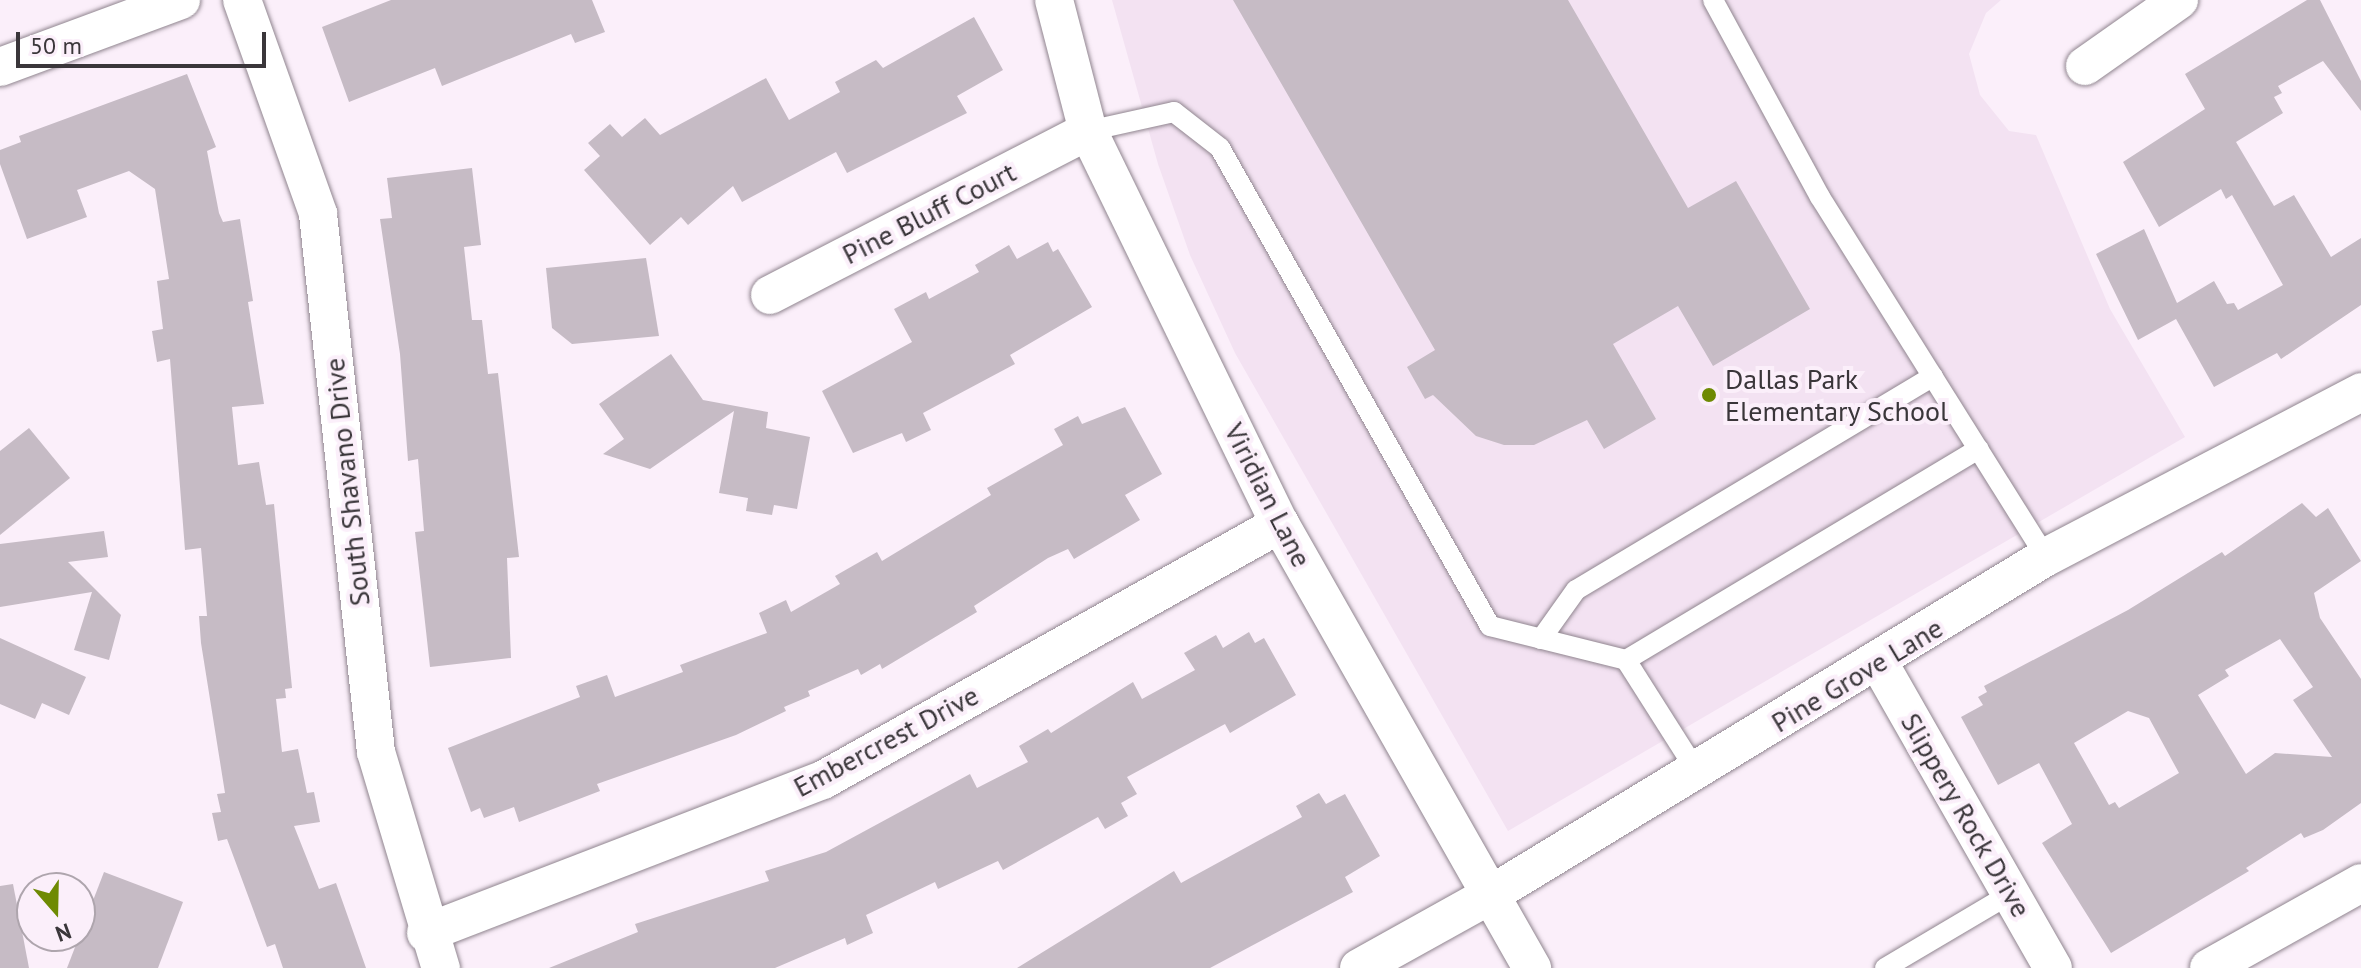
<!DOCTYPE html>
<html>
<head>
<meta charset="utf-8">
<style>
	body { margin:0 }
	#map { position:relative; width:2361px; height:968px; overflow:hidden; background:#fbeffa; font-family:"PT Sans",sans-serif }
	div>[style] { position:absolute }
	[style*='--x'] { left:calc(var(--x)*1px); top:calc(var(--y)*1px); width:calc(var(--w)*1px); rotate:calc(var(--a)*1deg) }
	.built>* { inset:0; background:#f3e2f2 }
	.building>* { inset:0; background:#c6bbc5 }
	.roads { filter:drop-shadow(0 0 2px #90858f) drop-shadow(0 0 2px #90858f) }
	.lane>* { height:20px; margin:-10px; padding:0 10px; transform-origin:10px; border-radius:10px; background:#fff }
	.street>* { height:38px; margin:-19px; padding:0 19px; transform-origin:19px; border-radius:19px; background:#fff }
	.dots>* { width:22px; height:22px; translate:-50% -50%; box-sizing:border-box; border:4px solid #fbeffa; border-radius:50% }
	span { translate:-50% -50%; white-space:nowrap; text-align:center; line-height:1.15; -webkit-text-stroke:8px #fbeffa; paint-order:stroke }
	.street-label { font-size:28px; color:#3a363a }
	.poi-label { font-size:28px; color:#3a363a }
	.left { translate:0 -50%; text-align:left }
	.north { position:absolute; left:16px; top:872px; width:80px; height:80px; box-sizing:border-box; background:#fbeffa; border:2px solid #aea5ad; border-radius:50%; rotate:160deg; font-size:22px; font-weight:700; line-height:32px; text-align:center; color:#3a363a }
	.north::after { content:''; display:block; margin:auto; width:28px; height:36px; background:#6e8a03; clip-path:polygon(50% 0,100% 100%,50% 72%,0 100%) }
	.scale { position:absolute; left:16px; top:32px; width:250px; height:36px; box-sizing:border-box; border:4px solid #3a363a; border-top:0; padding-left:10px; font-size:24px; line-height:28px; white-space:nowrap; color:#3a363a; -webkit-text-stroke:6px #fbeffa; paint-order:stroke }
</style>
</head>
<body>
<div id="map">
	<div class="built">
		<div style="clip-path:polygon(1112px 0,2001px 0,1986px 13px,1969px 54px,1980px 95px,2009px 131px,2036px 135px,2110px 309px,2185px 437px,1508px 831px,1235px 353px,1190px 255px,1158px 164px)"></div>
	</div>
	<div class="building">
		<div style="clip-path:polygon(391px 0,592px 0,605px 32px,575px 43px,571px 34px,442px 86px,435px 68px,349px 102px,322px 27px)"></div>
		<div style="clip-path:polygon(1233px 0,1568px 0,1688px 208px,1736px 181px,1810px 309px,1713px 366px,1678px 306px,1613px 344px,1656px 419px,1604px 449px,1587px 420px,1534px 445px,1504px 445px,1476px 436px,1433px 395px,1425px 399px,1407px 367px,1435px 350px)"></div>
		<div style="clip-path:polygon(2307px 0,2320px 0,2361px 81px,2361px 111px,2323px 61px,2278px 86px,2282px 93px,2274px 97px,2283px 113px,2236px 142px,2274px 206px,2294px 195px,2331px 257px,2361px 238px,2361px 305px,2281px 359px,2277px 353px,2214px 387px,2176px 319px,2138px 340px,2096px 254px,2144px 229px,2177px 303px,2214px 281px,2227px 304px,2234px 303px,2238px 310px,2283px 285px,2232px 195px,2226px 199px,2221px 189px,2159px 227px,2123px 162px,2205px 109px,2185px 74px)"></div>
		<div style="clip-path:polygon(974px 17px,1003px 70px,957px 96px,967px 113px,847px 173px,836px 152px,742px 202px,733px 186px,688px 225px,681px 217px,650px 245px,584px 170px,600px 156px,588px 143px,610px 124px,622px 137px,645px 118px,660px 135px,766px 78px,789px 120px,840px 92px,835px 82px,876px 60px,883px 68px)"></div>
		<div style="clip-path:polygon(187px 74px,216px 147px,207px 151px,219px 213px,223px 222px,240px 219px,253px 301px,248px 302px,264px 404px,232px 407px,238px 465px,259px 462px,266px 505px,274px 504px,292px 688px,285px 689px,286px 698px,276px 699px,282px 752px,298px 749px,307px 793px,314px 792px,320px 822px,294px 826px,319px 889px,336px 883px,366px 968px,283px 968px,275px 944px,267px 947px,227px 839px,218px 841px,212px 813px,221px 812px,217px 794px,225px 793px,201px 643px,199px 616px,207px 616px,201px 548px,185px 550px,170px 359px,157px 362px,152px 331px,163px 329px,157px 281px,169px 279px,155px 189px,129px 171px,77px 190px,87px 217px,27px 239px,0 164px,0 150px,21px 142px,19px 136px)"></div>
		<div style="clip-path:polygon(472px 168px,481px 245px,464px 247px,472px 320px,482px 320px,488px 374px,498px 373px,519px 557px,507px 558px,511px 658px,430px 667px,415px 532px,424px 531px,418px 459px,408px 461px,400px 354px,380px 219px,392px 218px,387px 178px)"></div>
		<div style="clip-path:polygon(1048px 242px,1053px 252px,1058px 249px,1092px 307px,1010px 355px,1015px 364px,923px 413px,931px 430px,906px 442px,902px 433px,853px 453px,822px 391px,912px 342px,894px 309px,926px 292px,929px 299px,979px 272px,975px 265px,1009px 245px,1017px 259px)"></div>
		<div style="clip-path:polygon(646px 258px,659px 336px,572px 344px,552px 328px,546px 268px)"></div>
		<div style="clip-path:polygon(671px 354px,703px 400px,768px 412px,766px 428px,810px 437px,797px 509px,774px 505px,772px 515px,746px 511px,748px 498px,719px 493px,734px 411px,650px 469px,603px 454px,624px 439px,599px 404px)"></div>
		<div style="clip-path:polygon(1125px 407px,1162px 474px,1125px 495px,1140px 520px,1074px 559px,1068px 549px,1048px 558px,974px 606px,977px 612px,882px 669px,880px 664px,861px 675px,858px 669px,808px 691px,810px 696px,784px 707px,786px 711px,736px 735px,597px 784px,600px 791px,519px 822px,514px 807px,484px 818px,480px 808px,471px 812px,448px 748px,580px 697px,576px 686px,607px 675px,615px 697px,683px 672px,680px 665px,767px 633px,759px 613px,786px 600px,791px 612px,840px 584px,835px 576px,877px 552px,882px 561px,991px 495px,987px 488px,1063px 445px,1054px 429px,1078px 416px,1082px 424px)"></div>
		<div style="clip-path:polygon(29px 428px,70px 478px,0 535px,0 451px)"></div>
		<div style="clip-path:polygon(evenodd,2302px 503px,2316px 517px,2328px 508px,2361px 561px,2314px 593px,2320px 618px,2361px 679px,2361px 803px,2323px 830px,2304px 838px,2301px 833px,2246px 868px,2249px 871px,2111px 953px,2042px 843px,2072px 824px,2039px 763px,1998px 785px,1961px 717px,1983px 705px,1978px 697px,1987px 692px,1984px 686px,2128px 610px,2222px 552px,2225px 556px,2302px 503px,2280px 639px,2313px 687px,2293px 700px,2332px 757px,2275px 753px,2246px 774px,2198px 695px,2229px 676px,2225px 670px,2280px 639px,2302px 503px,2128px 711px,2149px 718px,2179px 773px,2119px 808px,2115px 802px,2109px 805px,2074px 743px,2128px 711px)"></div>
		<div style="clip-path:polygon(104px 531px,108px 557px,68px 562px,121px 615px,109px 660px,74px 650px,92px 592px,0 607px,0 544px)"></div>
		<div style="clip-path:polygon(1249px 632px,1255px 643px,1264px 638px,1296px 695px,1230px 733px,1225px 724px,1127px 777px,1137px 794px,1121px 803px,1128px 816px,1105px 829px,1098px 817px,1003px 870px,998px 861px,938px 889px,935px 882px,866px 915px,873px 933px,847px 945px,845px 938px,775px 968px,549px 968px,638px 932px,635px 924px,769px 881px,765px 871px,826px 852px,970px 774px,977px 788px,1028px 762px,1019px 746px,1048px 729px,1051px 733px,1133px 682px,1142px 699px,1195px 670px,1184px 653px,1216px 635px,1223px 648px)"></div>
		<div style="clip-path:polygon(0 638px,86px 677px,69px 715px,42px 703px,35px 719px,0 704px)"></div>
		<div style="clip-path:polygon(1319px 793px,1326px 804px,1345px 794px,1380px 856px,1345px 877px,1353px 892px,1210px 968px,1017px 968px,1174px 871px,1181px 883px,1302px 817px,1296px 806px)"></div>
		<div style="clip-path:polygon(104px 872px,183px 902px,158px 968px,67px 968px)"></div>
		<div style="clip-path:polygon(13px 884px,29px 968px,0 968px,0 886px)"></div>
	</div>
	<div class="roads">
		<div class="lane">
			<div style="--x:1713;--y:0;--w:224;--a:61.5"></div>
			<div style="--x:1820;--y:197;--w:425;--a:57.9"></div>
			<div style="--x:1088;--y:131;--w:88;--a:-12.5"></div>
			<div style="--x:1174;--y:112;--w:58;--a:38"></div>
			<div style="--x:1220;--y:148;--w:549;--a:60.54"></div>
			<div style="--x:1490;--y:626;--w:140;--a:14"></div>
			<div style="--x:1626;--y:660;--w:133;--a:57.6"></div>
			<div style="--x:1541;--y:639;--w:60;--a:-54.5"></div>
			<div style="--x:1576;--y:590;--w:416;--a:-30.9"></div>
			<div style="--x:1626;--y:660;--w:411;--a:-30.9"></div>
			<div style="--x:1885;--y:968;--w:145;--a:-30.6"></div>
		</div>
		<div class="street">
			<div style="--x:242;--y:0;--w:227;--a:70.4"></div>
			<div style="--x:318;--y:214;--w:541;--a:83.85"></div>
			<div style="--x:376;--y:752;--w:226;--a:73.3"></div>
			<div style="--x:1054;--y:0;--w:135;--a:75.5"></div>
			<div style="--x:1088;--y:131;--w:437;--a:64"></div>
			<div style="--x:1280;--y:524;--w:511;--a:60.42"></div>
			<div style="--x:2085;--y:66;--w:115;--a:-35.1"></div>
			<div style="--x:0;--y:67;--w:193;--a:-20.3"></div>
			<div style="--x:770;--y:295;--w:358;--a:-27.3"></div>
			<div style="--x:1879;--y:663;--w:351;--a:60.3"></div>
			<div style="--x:426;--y:933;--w:425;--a:-21.1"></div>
			<div style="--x:823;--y:780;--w:524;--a:-29.26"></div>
			<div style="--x:1359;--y:968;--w:150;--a:-29.1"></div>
			<div style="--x:1490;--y:895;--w:651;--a:-31.3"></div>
			<div style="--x:2046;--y:557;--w:356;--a:-27.6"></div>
			<div style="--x:2209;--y:968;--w:174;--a:-29.2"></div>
		</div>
	</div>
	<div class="dots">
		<div style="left:1709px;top:395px;background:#6e8a03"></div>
	</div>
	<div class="street-label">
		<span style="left:929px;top:213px;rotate:-27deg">Pine Bluff Court</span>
		<span style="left:347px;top:482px;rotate:-96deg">South Shavano Drive</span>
		<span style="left:1268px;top:495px;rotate:63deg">Viridian Lane</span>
		<span style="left:1857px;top:675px;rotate:-31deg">Pine Grove Lane</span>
		<span style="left:886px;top:741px;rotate:-28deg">Embercrest Drive</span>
		<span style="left:1966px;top:815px;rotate:60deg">Slippery Rock Drive</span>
	</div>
	<div class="poi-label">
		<span class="left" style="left:1725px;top:395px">Dallas Park<br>Elementary School</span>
	</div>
	<div class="north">N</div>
	<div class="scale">50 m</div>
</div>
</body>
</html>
